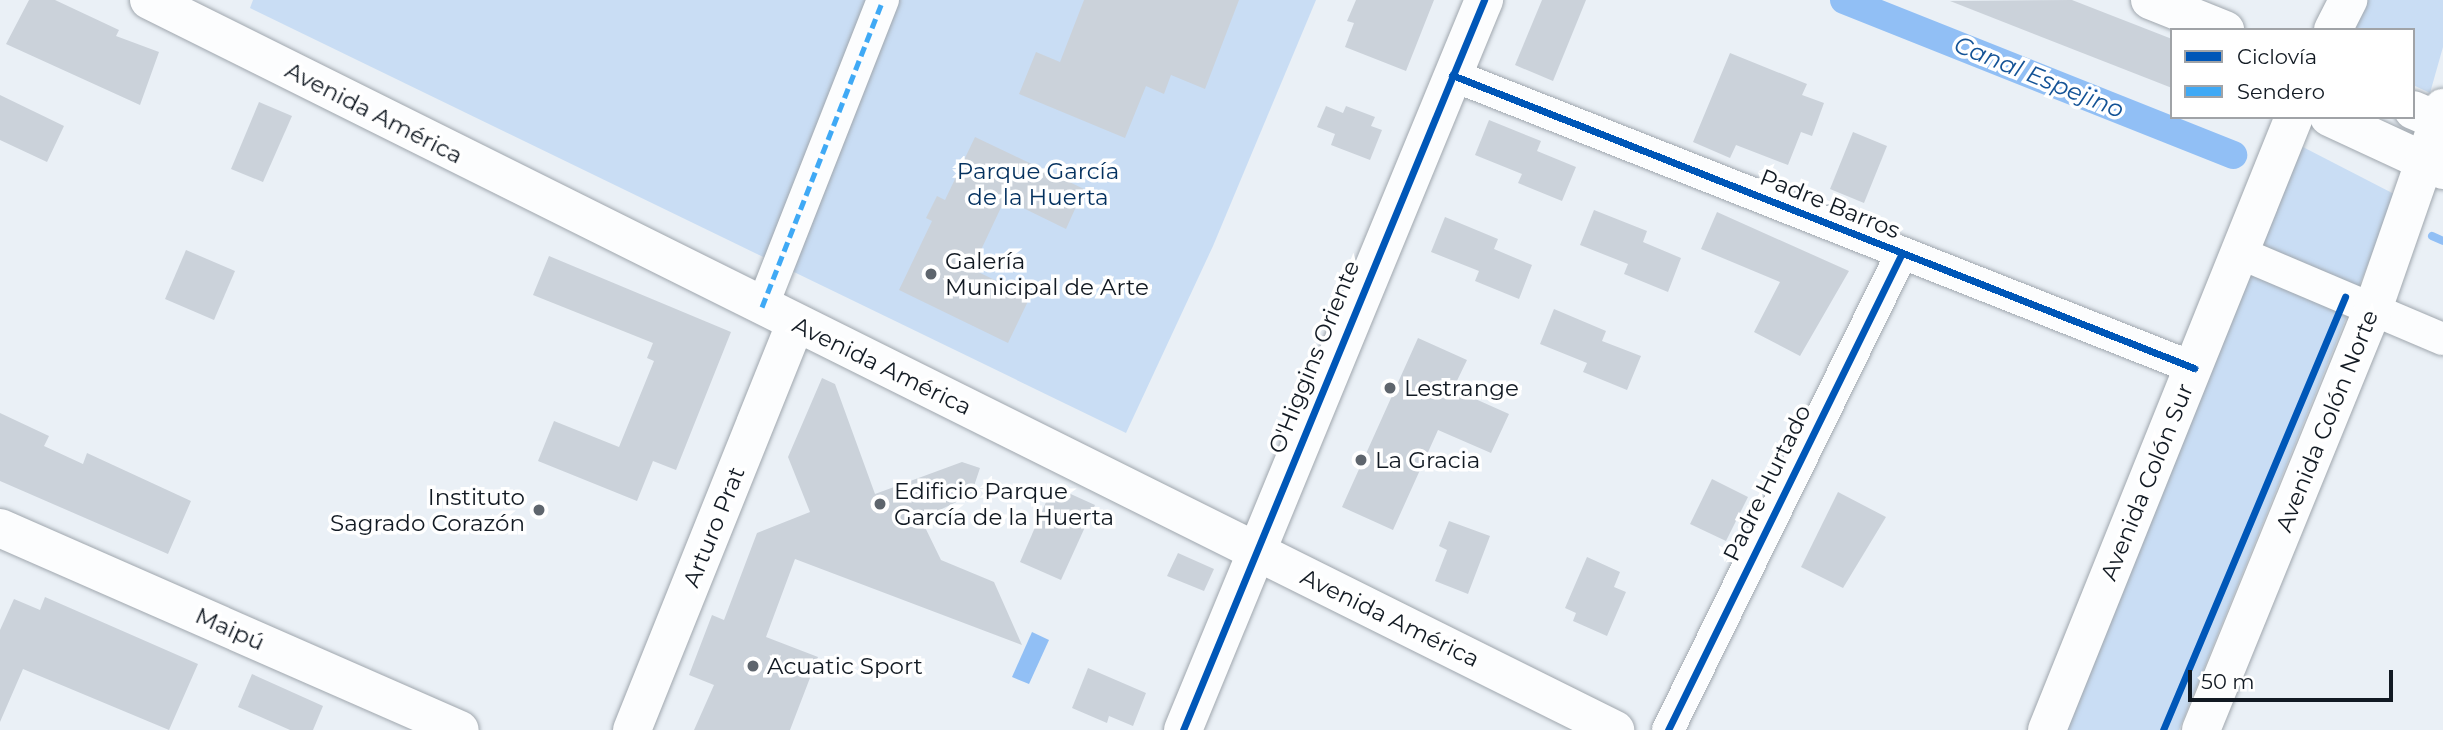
<!DOCTYPE html>
<html>
<head>
<meta charset="utf-8">
<style>
	body { margin:0 }
	#map { position:relative; width:2443px; height:730px; overflow:hidden; background:#eaf0f6; font-family:Montserrat,sans-serif }
	div>[style] { position:absolute }
	[style*='--x'] { left:calc(var(--x)*1px); top:calc(var(--y)*1px); width:calc(var(--w)*1px); rotate:calc(var(--a)*1deg) }
	.green>* { inset:0; background:#c9ddf4 }
	.water>* { inset:0; background:#91bff5 }
	.stream>* { height:8px; margin:-4px; padding:0 4px; transform-origin:4px; border-radius:4px; background:#91bff5 }
	.canal>* { height:28px; margin:-14px; padding:0 14px; transform-origin:14px; border-radius:14px; background:#91bff5 }
	.building>* { inset:0; background:#cbd2da }
	.roads { filter:drop-shadow(0 0 2px #a0a7ae) drop-shadow(0 0 2px #a0a7ae) }
	.street>* { height:32px; margin:-16px; padding:0 16px; transform-origin:16px; border-radius:16px; background:#fcfdfe }
	.secondary>* { height:38px; margin:-19px; padding:0 19px; transform-origin:19px; border-radius:19px; background:#fcfdfe }
	.primary>* { height:38px; margin:-19px; padding:0 19px; transform-origin:19px; border-radius:19px; background:#fcfdfe }
	.quiet>* { height:5px; margin-top:-2.5px; transform-origin:0; background:repeating-linear-gradient(90deg,#3fa9f5 0 10px,transparent 0 15px) }
	.cycleway>* { height:7px; margin:-3.5px; padding:0 3.5px; transform-origin:3.5px; border-radius:3.5px; background:#0057b8 }
	.dots>* { width:19px; height:19px; translate:-50% -50%; box-sizing:border-box; border:4px solid #fff; border-radius:50% }
	span { translate:-50% -50%; white-space:nowrap; text-align:center; line-height:1.15; -webkit-text-stroke:7px #fff; paint-order:stroke }
	.street-label { font-size:23px; color:#121a23 }
	.park-label { font-size:23px; color:#04315f }
	.poi-label { font-size:23px; color:#121a23 }
	.left { translate:0 -50%; text-align:left }
	.right { translate:-100% -50%; text-align:right }
	.water-label { font-size:24px; color:#145396; font-style:italic }
	.legend { position:absolute; left:2170px; top:28px; width:245px; height:91px; box-sizing:border-box; background:#fff; border:2px solid #a0a3a7; margin:0; padding:9px 12px; list-style:none; font-size:21px; color:#121a23 }
	.legend li { display:flex; align-items:center; gap:14px; height:35px }
	.legend b { width:35px; border:2px solid #a0a3a7 }
	.scale { position:absolute; left:2188px; top:670px; width:205px; height:32px; box-sizing:border-box; border:4px solid #121a23; border-top:0; padding-left:9px; font-size:21px; line-height:24px; white-space:nowrap; color:#121a23; -webkit-text-stroke:5px #fff; paint-order:stroke }
</style>
</head>
<body>
<div id="map">
	<div class="green">
		<div style="clip-path:polygon(253px 0,1316px 0,1213px 246px,1126px 433px,250px 8px)"></div>
		<div style="clip-path:polygon(2367px 0,2443px 0,2443px 47px,2430px 93px,2413px 85px,2413px 30px,2350px 30px)"></div>
		<div style="clip-path:polygon(2301px 146px,2396px 195px,2179px 730px,2063px 730px)"></div>
	</div>
	<div class="water">
		<div style="clip-path:polygon(1032px 632px,1049px 640px,1029px 684px,1012px 677px)"></div>
	</div>
	<div class="stream">
		<div style="--x:2432;--y:236;--w:12;--a:24"></div>
	</div>
	<div class="canal">
		<div style="--x:1844;--y:0;--w:419;--a:21.7"></div>
	</div>
	<div class="building">
		<div style="clip-path:polygon(29px 0,55px 0,119px 30px,116px 36px,159px 52px,140px 105px,6px 44px)"></div>
		<div style="clip-path:polygon(1084px 0,1239px 0,1205px 89px,1171px 75px,1164px 94px,1146px 86px,1125px 138px,1019px 94px,1036px 52px,1060px 62px)"></div>
		<div style="clip-path:polygon(1356px 0,1434px 0,1406px 71px,1345px 47px,1354px 23px,1347px 21px)"></div>
		<div style="clip-path:polygon(1542px 0,1586px 0,1553px 81px,1515px 65px)"></div>
		<div style="clip-path:polygon(2072px 0,2172px 39px,2172px 88px,1950px 1px)"></div>
		<div style="clip-path:polygon(1730px 53px,1807px 84px,1802px 95px,1824px 103px,1812px 136px,1801px 132px,1788px 165px,1736px 145px,1730px 158px,1693px 142px)"></div>
		<div style="clip-path:polygon(0 95px,64px 126px,47px 162px,0 140px)"></div>
		<div style="clip-path:polygon(259px 102px,292px 116px,263px 182px,231px 169px)"></div>
		<div style="clip-path:polygon(1326px 106px,1343px 113px,1346px 106px,1375px 117px,1371px 126px,1382px 130px,1370px 160px,1331px 145px,1335px 134px,1317px 127px)"></div>
		<div style="clip-path:polygon(1489px 120px,1541px 141px,1537px 151px,1576px 167px,1562px 201px,1518px 183px,1522px 174px,1475px 155px)"></div>
		<div style="clip-path:polygon(1853px 132px,1887px 146px,1864px 203px,1830px 189px)"></div>
		<div style="clip-path:polygon(975px 137px,1084px 189px,1066px 229px,1005px 199px,972px 269px,1030px 297px,1008px 343px,899px 290px,932px 221px,926px 218px,937px 196px,945px 200px)"></div>
		<div style="clip-path:polygon(1594px 210px,1647px 231px,1643px 242px,1681px 258px,1668px 292px,1624px 274px,1628px 264px,1580px 245px)"></div>
		<div style="clip-path:polygon(1717px 212px,1849px 271px,1800px 356px,1754px 332px,1780px 282px,1701px 249px)"></div>
		<div style="clip-path:polygon(1445px 217px,1498px 239px,1494px 249px,1532px 265px,1519px 299px,1475px 281px,1479px 271px,1431px 252px)"></div>
		<div style="clip-path:polygon(186px 250px,235px 271px,214px 320px,165px 299px)"></div>
		<div style="clip-path:polygon(549px 256px,731px 332px,676px 470px,653px 461px,637px 501px,538px 461px,554px 421px,619px 447px,654px 361px,647px 358px,653px 343px,533px 295px)"></div>
		<div style="clip-path:polygon(1554px 309px,1606px 331px,1602px 341px,1641px 356px,1627px 390px,1583px 372px,1587px 363px,1540px 344px)"></div>
		<div style="clip-path:polygon(1418px 338px,1467px 360px,1453px 389px,1509px 414px,1491px 453px,1438px 430px,1393px 530px,1342px 507px)"></div>
		<div style="clip-path:polygon(822px 378px,835px 384px,875px 494px,962px 462px,980px 468px,971px 495px,921px 519px,941px 560px,994px 582px,1022px 645px,795px 559px,766px 637px,818px 657px,790px 730px,694px 730px,714px 685px,689px 675px,712px 615px,724px 620px,757px 533px,810px 512px,788px 457px)"></div>
		<div style="clip-path:polygon(0 413px,49px 436px,44px 446px,83px 464px,87px 453px,191px 501px,168px 554px,0 481px)"></div>
		<div style="clip-path:polygon(1712px 479px,1748px 497px,1726px 541px,1690px 524px)"></div>
		<div style="clip-path:polygon(1053px 486px,1095px 505px,1061px 580px,1020px 562px)"></div>
		<div style="clip-path:polygon(1838px 492px,1886px 517px,1843px 588px,1801px 567px)"></div>
		<div style="clip-path:polygon(1449px 521px,1490px 536px,1468px 594px,1435px 581px,1447px 550px,1439px 546px)"></div>
		<div style="clip-path:polygon(1178px 553px,1214px 569px,1204px 591px,1167px 576px)"></div>
		<div style="clip-path:polygon(1587px 557px,1620px 572px,1614px 587px,1626px 592px,1607px 636px,1573px 621px,1576px 613px,1565px 608px)"></div>
		<div style="clip-path:polygon(45px 597px,198px 664px,169px 730px,23px 669px,0 722px,0 630px,14px 599px,40px 610px)"></div>
		<div style="clip-path:polygon(1088px 668px,1146px 693px,1133px 726px,1109px 716px,1107px 723px,1072px 708px)"></div>
		<div style="clip-path:polygon(252px 674px,323px 706px,313px 730px,290px 730px,238px 707px)"></div>
	</div>
	<div class="roads">
		<div class="street">
			<div style="--x:1452;--y:75;--w:798;--a:21.55"></div>
			<div style="--x:2240;--y:253;--w:220;--a:23"></div>
			<div style="--x:762;--y:307;--w:330;--a:-68.5"></div>
			<div style="--x:1668;--y:730;--w:531;--a:-63.87"></div>
		</div>
		<div class="secondary">
			<div style="--x:149;--y:0;--w:1638;--a:26.47"></div>
			<div style="--x:2150;--y:0;--w:81;--a:21.8"></div>
			<div style="--x:2413;--y:110;--w:33;--a:23"></div>
			<div style="--x:2329;--y:117;--w:126;--a:24.9"></div>
			<div style="--x:0;--y:528;--w:502;--a:23.71"></div>
			<div style="--x:632;--y:730;--w:439;--a:-68.1"></div>
			<div style="--x:1183;--y:730;--w:790;--a:-67.59"></div>
		</div>
		<div class="primary">
			<div style="--x:2333;--y:30;--w:34;--a:-63"></div>
			<div style="--x:2047;--y:730;--w:661;--a:-68.05"></div>
			<div style="--x:2201;--y:730;--w:455;--a:-67.8"></div>
			<div style="--x:2373;--y:309;--w:213;--a:-70.8"></div>
		</div>
	</div>
	<div class="quiet">
		<div style="--x:762;--y:307;--w:330;--a:-68.5"></div>
	</div>
	<div class="cycleway">
		<div style="--x:1452;--y:75;--w:798;--a:21.55"></div>
		<div style="--x:1183;--y:730;--w:790;--a:-67.59"></div>
		<div style="--x:1668;--y:730;--w:531;--a:-63.87"></div>
		<div style="--x:2163;--y:730;--w:470;--a:-67.2"></div>
	</div>
	<div class="dots">
		<div style="left:931px;top:274px;background:#5e656d"></div>
		<div style="left:1390px;top:388px;background:#5e656d"></div>
		<div style="left:1361px;top:460px;background:#5e656d"></div>
		<div style="left:880px;top:504px;background:#5e656d"></div>
		<div style="left:539px;top:510px;background:#5e656d"></div>
		<div style="left:753px;top:666px;background:#5e656d"></div>
	</div>
	<div class="street-label">
		<span style="left:374px;top:113px;rotate:27deg">Avenida América</span>
		<span style="left:1830px;top:204px;rotate:22deg">Padre Barros</span>
		<span style="left:1314px;top:357px;rotate:-68deg">O'Higgins Oriente</span>
		<span style="left:882px;top:366px;rotate:26deg">Avenida América</span>
		<span style="left:2327px;top:421px;rotate:-68deg">Avenida Colón Norte</span>
		<span style="left:2147px;top:482px;rotate:-68deg">Avenida Colón Sur</span>
		<span style="left:1767px;top:483px;rotate:-64deg">Padre Hurtado</span>
		<span style="left:714px;top:527px;rotate:-68deg">Arturo Prat</span>
		<span style="left:1390px;top:618px;rotate:26deg">Avenida América</span>
		<span style="left:230px;top:629px;rotate:24deg">Maipú</span>
	</div>
	<div class="park-label">
		<span style="left:1038px;top:184px">Parque García<br>de la Huerta</span>
	</div>
	<div class="poi-label">
		<span class="left" style="left:945px;top:274px">Galería<br>Municipal de Arte</span>
		<span class="left" style="left:1404px;top:388px">Lestrange</span>
		<span class="left" style="left:1375px;top:460px">La Gracia</span>
		<span class="left" style="left:894px;top:504px">Edificio Parque<br>García de la Huerta</span>
		<span class="right" style="left:525px;top:510px">Instituto<br>Sagrado Corazón</span>
		<span class="left" style="left:767px;top:666px">Acuatic Sport</span>
	</div>
	<div class="water-label">
		<span style="left:2039px;top:77px;rotate:22deg">Canal Espejino</span>
	</div>
	<ul class="legend">
	<li><b style="height:9px;background:#0057b8"></b>Ciclovía</li>
	<li><b style="height:9px;background:#3fa9f5"></b>Sendero</li>
	</ul>
	<div class="scale">50 m</div>
</div>
</body>
</html>
